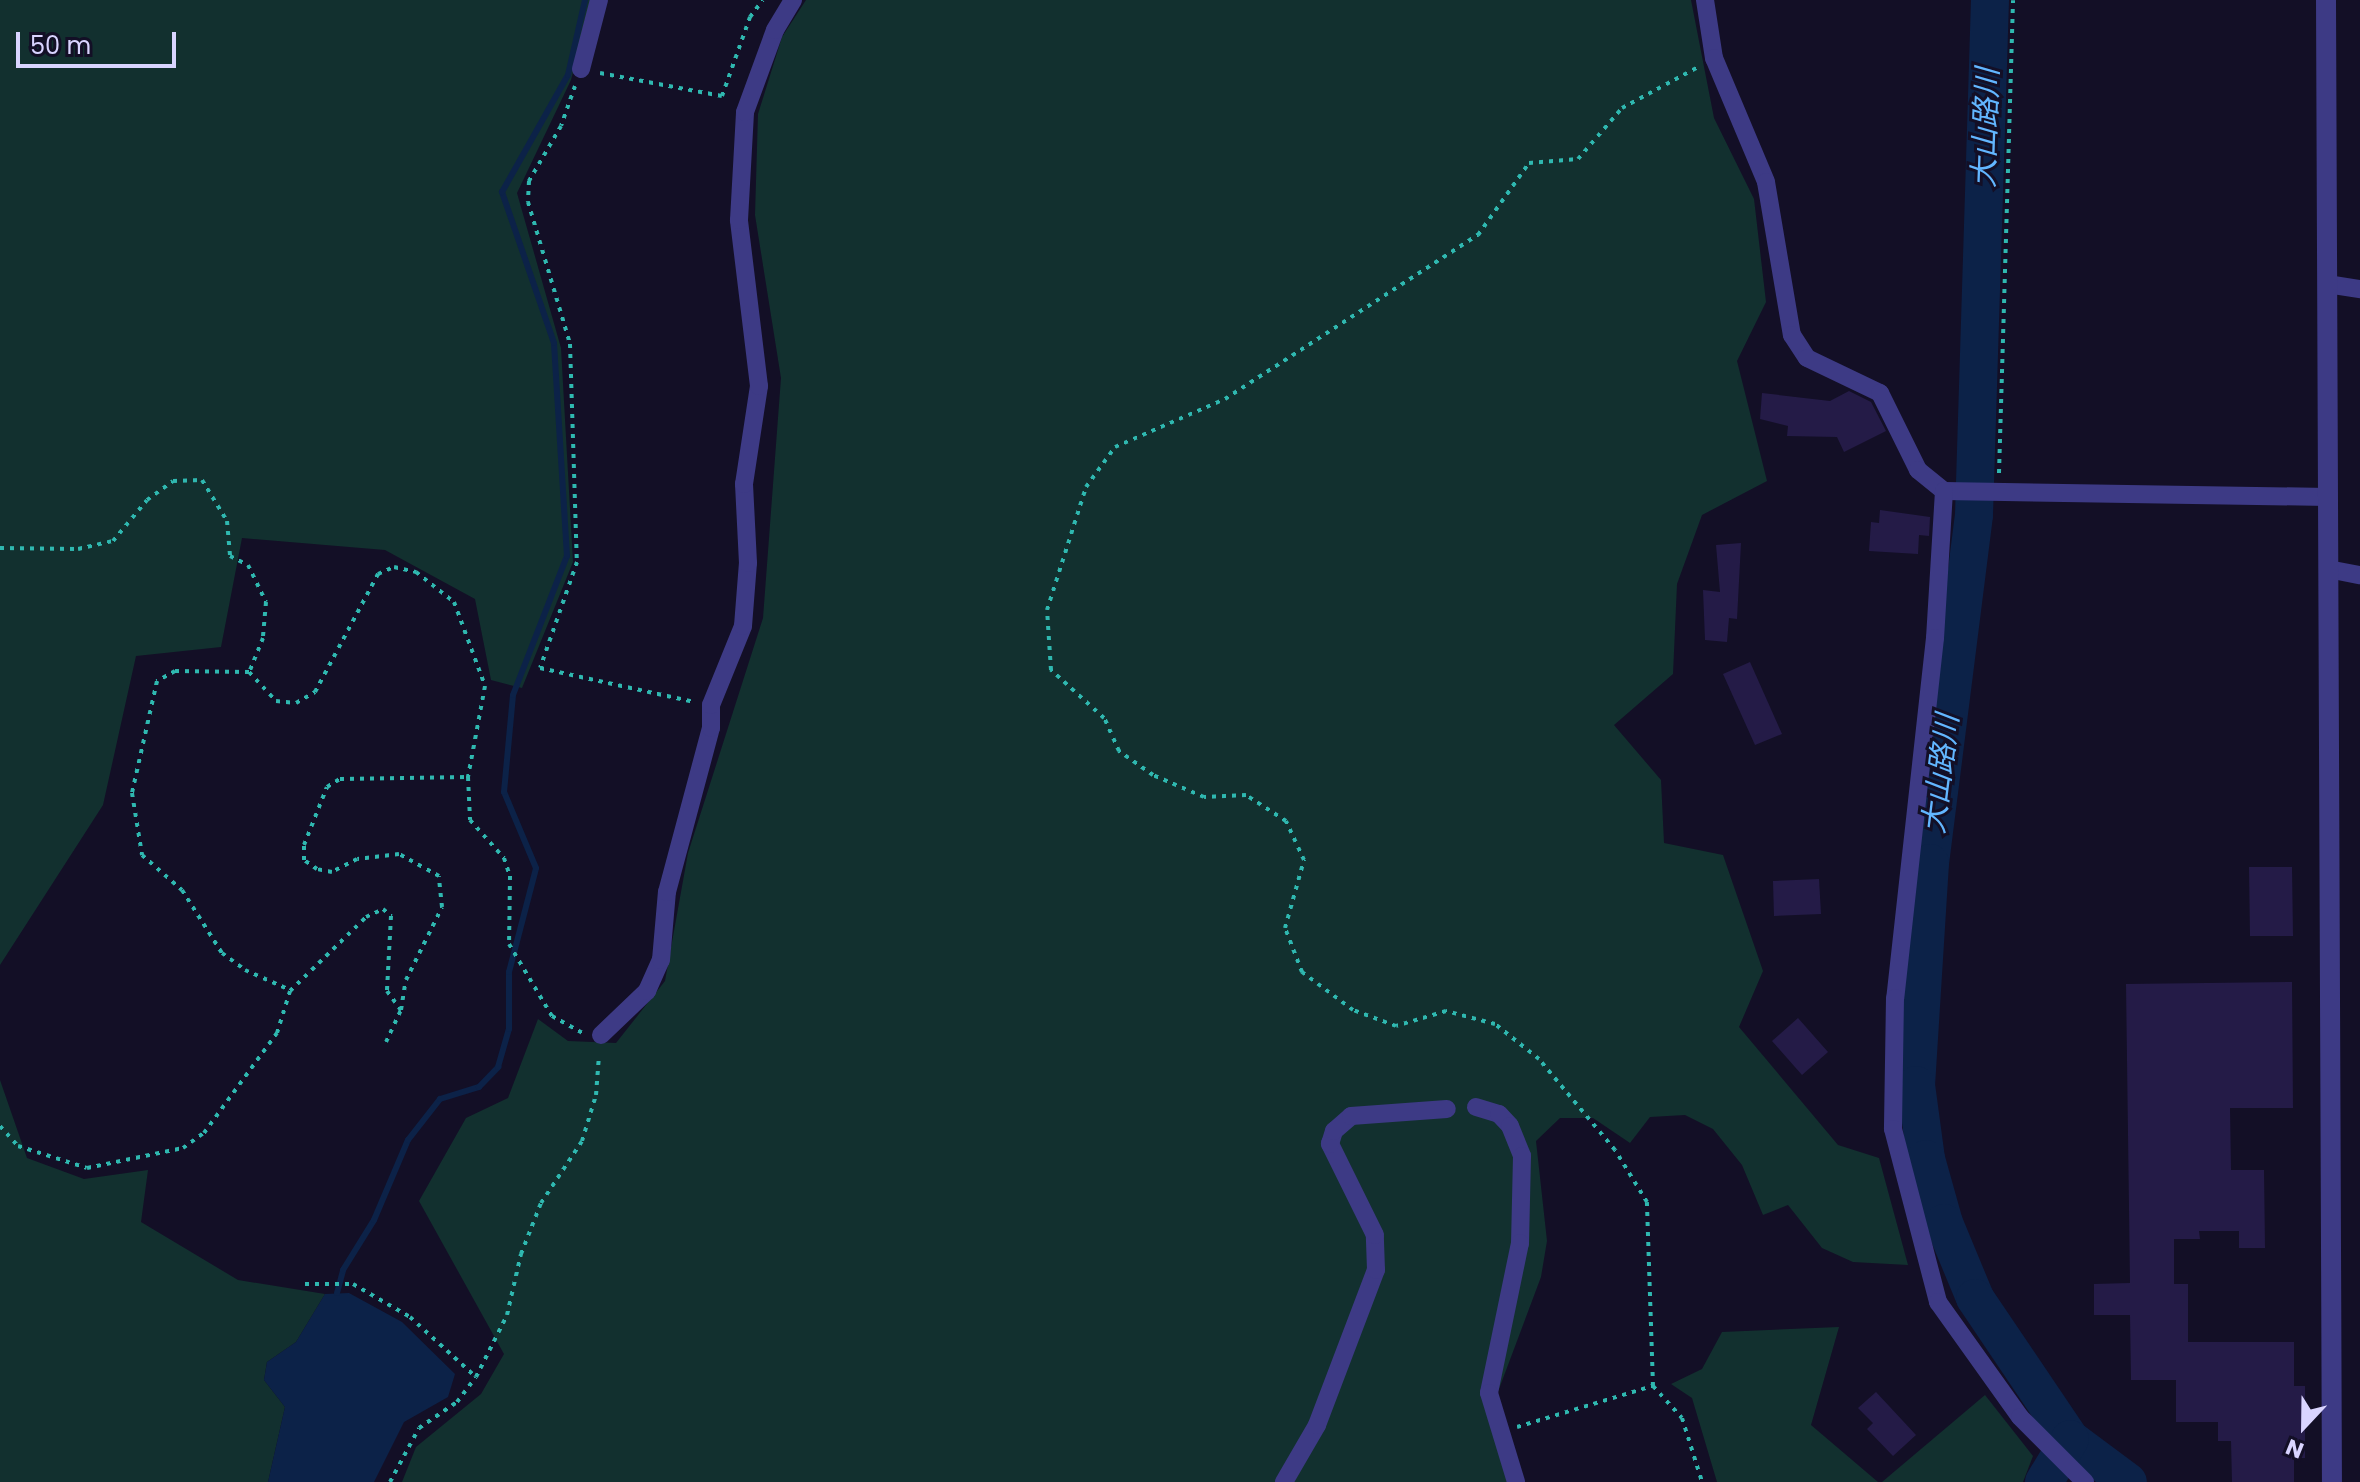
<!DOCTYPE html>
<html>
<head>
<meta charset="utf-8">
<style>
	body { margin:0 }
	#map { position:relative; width:2360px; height:1482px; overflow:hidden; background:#130f26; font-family:Poppins,"Noto Sans JP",sans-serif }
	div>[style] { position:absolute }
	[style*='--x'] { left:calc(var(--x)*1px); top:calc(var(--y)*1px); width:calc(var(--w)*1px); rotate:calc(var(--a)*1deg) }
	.green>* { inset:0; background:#12302f }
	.water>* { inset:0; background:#0c2248 }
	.stream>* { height:6px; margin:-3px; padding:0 3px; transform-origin:3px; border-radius:3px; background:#0c2248 }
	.river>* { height:38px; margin:-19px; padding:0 19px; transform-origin:19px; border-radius:19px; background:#0c2248 }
	.building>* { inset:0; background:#241b47 }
	.path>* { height:4px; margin-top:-2px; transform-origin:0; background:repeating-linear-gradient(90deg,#2fb8b0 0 4px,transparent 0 10px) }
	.minor>* { height:18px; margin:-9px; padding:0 9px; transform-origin:9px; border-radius:9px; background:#3d3a85 }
	.tertiary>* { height:20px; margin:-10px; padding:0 10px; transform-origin:10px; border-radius:10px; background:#3d3a85 }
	span { translate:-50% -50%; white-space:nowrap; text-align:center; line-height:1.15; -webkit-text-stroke:6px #130f26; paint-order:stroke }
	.water-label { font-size:30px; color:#62b6ff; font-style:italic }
	.north { position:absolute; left:2264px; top:1386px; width:80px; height:80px; -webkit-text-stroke:6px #130f26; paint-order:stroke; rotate:202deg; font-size:22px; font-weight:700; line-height:32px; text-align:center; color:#d9d4ff }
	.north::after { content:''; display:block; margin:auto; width:28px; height:36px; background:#d9d4ff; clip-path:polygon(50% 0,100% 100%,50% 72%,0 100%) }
	.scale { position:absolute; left:16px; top:32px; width:160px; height:36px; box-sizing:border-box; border:4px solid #d9d4ff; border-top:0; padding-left:10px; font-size:24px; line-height:28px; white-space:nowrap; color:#d9d4ff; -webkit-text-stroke:6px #130f26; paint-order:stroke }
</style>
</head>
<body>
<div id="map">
	<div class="green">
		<div style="clip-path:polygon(0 0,591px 0,571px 80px,517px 193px,561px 348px,573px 562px,522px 688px,491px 680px,475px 599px,385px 550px,242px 538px,221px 647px,136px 656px,103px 805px,0 965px)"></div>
		<div style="clip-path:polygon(806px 0,1691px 0,1714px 118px,1754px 199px,1766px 302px,1737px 361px,1767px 481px,1702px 515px,1677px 584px,1673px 674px,1614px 725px,1661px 780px,1664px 843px,1723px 855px,1763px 971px,1739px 1027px,1838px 1145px,1879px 1158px,1908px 1265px,1853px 1262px,1822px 1248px,1788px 1205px,1763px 1215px,1742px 1165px,1713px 1129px,1685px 1115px,1650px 1117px,1630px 1143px,1593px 1118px,1560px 1118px,1536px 1141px,1547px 1241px,1541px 1277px,1493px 1405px,1510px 1482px,402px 1482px,416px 1447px,481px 1394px,504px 1354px,419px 1201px,466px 1118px,508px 1098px,538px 1019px,568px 1041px,616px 1043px,665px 981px,688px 853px,763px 618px,781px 378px,755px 215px,758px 114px,782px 37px)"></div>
		<div style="clip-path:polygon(0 1080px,27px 1158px,84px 1179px,148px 1170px,141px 1222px,238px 1280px,325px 1294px,296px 1342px,267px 1362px,264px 1380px,285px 1407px,268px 1482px,0 1482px)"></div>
		<div style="clip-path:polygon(1839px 1327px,1811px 1425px,1878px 1482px,1717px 1482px,1692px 1398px,1671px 1384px,1702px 1369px,1722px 1332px)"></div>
		<div style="clip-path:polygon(1985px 1395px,2033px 1456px,2023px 1482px,1882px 1482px)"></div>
	</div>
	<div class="water">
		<div style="clip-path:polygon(349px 1293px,402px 1322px,455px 1374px,448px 1397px,404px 1422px,374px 1482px,268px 1482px,285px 1407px,264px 1380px,267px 1362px,296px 1342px,325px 1294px)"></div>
	</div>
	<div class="stream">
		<div style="--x:337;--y:1293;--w:24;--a:-75"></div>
		<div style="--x:343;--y:1270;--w:59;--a:-58.2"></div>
		<div style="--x:374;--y:1220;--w:87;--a:-67"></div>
		<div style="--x:408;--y:1140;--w:52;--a:-52"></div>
		<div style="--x:440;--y:1099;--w:41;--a:-17.1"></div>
		<div style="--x:479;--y:1087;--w:28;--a:-46"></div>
		<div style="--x:498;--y:1067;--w:40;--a:-74"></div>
		<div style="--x:509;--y:1029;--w:57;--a:-90"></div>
		<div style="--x:509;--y:972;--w:107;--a:-75.4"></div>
		<div style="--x:536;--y:868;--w:82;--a:-112.8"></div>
		<div style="--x:504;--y:792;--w:97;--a:-84.7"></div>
		<div style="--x:513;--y:695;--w:149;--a:-68.8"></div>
		<div style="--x:567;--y:556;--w:213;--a:-93.5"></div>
		<div style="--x:554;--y:343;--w:160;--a:-109"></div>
		<div style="--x:502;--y:192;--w:134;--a:-60.6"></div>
		<div style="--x:568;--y:75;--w:77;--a:-77.2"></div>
	</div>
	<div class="river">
		<div style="--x:1990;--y:0;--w:515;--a:91.78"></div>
		<div style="--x:1974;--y:515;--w:351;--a:97.2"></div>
		<div style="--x:1930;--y:863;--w:222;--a:93.6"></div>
		<div style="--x:1916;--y:1085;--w:75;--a:82.3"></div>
		<div style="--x:1926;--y:1159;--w:66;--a:74.3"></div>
		<div style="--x:1944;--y:1223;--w:81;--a:67.5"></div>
		<div style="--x:1975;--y:1298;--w:170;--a:56"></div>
		<div style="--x:2070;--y:1439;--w:72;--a:36.6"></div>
		<div style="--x:2044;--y:1482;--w:50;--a:-58.8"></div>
	</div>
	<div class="building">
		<div style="clip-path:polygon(1849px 391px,1871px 402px,1886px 431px,1844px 452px,1837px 437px,1787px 436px,1788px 426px,1760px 419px,1762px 393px,1830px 401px)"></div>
		<div style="clip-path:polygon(1880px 510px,1930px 517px,1929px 536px,1919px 535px,1918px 554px,1869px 551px,1871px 522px,1879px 523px)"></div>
		<div style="clip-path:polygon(1741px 543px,1737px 619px,1729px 618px,1727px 642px,1705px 640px,1703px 590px,1720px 592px,1716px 545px)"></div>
		<div style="clip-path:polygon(1750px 662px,1782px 734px,1755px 745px,1723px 674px)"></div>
		<div style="clip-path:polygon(2249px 867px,2292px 867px,2293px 936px,2250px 936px)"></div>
		<div style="clip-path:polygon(1819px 879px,1821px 914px,1774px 916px,1773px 881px)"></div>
		<div style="clip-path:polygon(2292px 982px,2293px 1108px,2230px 1108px,2231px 1170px,2264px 1170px,2265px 1248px,2239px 1248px,2239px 1231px,2199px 1231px,2200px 1239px,2174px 1239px,2174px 1284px,2188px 1284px,2188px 1342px,2294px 1342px,2294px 1386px,2305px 1386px,2305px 1458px,2294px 1458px,2294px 1482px,2232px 1482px,2231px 1441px,2218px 1441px,2218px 1422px,2176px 1422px,2176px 1380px,2131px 1380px,2130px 1315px,2094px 1315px,2094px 1284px,2130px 1283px,2126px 984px)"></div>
		<div style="clip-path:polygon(1798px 1018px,1828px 1052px,1802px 1075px,1772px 1041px)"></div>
		<div style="clip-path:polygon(1876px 1392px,1916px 1435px,1893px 1456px,1867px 1429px,1873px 1423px,1858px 1408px)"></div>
	</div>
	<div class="path">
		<div style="--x:600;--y:73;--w:124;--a:10.7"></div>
		<div style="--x:722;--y:96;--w:84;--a:-70.5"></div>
		<div style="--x:750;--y:17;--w:21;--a:-53"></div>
		<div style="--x:575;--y:86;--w:42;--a:109.3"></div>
		<div style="--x:561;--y:126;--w:64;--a:120.2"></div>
		<div style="--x:529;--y:181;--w:21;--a:93"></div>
		<div style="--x:528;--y:202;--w:148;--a:73.5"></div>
		<div style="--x:570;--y:344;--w:218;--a:88.2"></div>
		<div style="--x:577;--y:562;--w:112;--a:109.2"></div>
		<div style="--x:540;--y:668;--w:158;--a:12.4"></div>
		<div style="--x:1999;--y:473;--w:473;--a:-88.3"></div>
		<div style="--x:0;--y:548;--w:78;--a:0.7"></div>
		<div style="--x:78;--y:549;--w:36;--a:-13"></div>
		<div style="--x:113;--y:541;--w:53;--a:-50.3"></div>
		<div style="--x:147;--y:500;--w:32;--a:-36"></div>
		<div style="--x:173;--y:481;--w:29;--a:-2"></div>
		<div style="--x:202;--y:480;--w:48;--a:58.6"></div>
		<div style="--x:227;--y:521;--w:35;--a:85"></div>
		<div style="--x:230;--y:556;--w:20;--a:27"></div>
		<div style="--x:248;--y:565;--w:41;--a:64.1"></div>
		<div style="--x:266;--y:602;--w:36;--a:95"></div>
		<div style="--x:263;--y:638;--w:37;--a:112"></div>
		<div style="--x:249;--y:672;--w:40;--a:47"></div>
		<div style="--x:276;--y:701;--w:20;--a:6"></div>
		<div style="--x:296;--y:703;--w:22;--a:-30"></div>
		<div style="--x:315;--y:692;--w:134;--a:-61.9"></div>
		<div style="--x:378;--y:574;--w:17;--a:-24"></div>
		<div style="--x:394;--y:567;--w:23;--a:13"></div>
		<div style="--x:416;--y:572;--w:48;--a:38.3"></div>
		<div style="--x:454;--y:602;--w:90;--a:69.7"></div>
		<div style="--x:485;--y:686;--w:93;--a:100.6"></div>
		<div style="--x:468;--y:777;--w:43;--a:87.3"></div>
		<div style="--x:470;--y:820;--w:51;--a:48.2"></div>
		<div style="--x:504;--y:858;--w:19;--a:72"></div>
		<div style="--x:510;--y:876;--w:68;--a:90.8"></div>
		<div style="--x:509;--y:944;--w:84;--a:59.2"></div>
		<div style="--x:552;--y:1016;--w:37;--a:29"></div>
		<div style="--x:249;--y:672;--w:74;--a:-179.2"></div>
		<div style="--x:175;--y:671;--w:21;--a:151"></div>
		<div style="--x:157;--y:681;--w:115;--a:102.6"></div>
		<div style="--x:132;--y:793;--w:63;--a:80.8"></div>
		<div style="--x:142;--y:855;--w:53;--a:41.2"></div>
		<div style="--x:182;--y:890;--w:75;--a:57.6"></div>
		<div style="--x:222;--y:953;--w:29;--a:36"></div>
		<div style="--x:245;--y:970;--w:49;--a:24"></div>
		<div style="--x:386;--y:1042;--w:35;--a:-65"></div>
		<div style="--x:401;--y:1010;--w:30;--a:-81"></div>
		<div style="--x:406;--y:980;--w:81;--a:-63.7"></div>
		<div style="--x:442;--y:907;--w:31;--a:-96"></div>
		<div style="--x:439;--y:876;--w:46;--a:-151.2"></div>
		<div style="--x:399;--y:854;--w:42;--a:173.2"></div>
		<div style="--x:357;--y:859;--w:28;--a:153"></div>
		<div style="--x:332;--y:872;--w:15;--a:-169"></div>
		<div style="--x:317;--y:869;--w:16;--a:-145"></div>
		<div style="--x:304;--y:860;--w:15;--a:-90"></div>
		<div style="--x:304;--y:845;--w:62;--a:-68.4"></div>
		<div style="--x:327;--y:787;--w:15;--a:-32"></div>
		<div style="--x:340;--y:779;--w:128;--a:-0.9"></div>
		<div style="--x:0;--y:1126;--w:27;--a:48"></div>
		<div style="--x:18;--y:1146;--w:72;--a:17.7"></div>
		<div style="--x:87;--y:1168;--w:98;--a:-11.8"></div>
		<div style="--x:183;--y:1148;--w:26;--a:-36"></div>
		<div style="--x:204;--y:1133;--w:124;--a:-53.9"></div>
		<div style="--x:277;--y:1033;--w:44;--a:-72.8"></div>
		<div style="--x:290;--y:991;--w:106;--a:-44.2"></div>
		<div style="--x:366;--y:917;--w:19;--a:-25"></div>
		<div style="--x:383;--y:909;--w:11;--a:41"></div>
		<div style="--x:391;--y:916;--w:75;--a:93.1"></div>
		<div style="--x:387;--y:991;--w:24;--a:54"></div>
		<div style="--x:305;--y:1284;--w:48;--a:0"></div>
		<div style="--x:353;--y:1284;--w:66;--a:30.1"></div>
		<div style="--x:410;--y:1317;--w:89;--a:42.3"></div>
		<div style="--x:1653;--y:1386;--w:184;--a:-91.9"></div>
		<div style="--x:1647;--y:1202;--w:61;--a:-121.6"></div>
		<div style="--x:1615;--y:1150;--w:119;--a:-129.9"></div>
		<div style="--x:1539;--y:1059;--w:56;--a:-141.5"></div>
		<div style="--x:1495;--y:1024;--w:51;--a:-165.1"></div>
		<div style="--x:1446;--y:1011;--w:52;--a:163.3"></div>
		<div style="--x:1396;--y:1026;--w:46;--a:-159.6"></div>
		<div style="--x:1353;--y:1010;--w:64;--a:-143.3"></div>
		<div style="--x:1302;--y:972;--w:47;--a:-111.1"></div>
		<div style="--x:1285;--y:928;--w:71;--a:-74.4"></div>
		<div style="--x:1304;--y:860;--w:43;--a:-114.8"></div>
		<div style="--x:1286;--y:821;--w:48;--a:-147"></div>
		<div style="--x:1246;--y:795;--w:42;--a:177.3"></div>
		<div style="--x:1204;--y:797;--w:56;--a:-156.7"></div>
		<div style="--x:1153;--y:775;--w:42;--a:-144.8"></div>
		<div style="--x:1119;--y:751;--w:36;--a:-114"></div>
		<div style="--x:1104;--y:718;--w:72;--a:-137.8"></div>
		<div style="--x:1051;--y:670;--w:60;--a:-93.8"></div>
		<div style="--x:1047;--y:610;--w:129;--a:-72.4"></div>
		<div style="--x:1086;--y:487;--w:49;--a:-54.1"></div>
		<div style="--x:1115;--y:447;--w:120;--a:-23.6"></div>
		<div style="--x:1225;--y:399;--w:302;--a:-33"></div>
		<div style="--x:1478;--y:235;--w:88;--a:-54.7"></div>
		<div style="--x:1529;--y:163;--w:49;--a:-4.7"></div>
		<div style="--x:1578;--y:159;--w:67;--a:-49.2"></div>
		<div style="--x:1622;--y:108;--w:86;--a:-28.3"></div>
		<div style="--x:1517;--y:1427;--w:142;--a:-16.8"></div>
		<div style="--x:1653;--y:1386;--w:43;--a:47.8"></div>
		<div style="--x:1682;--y:1418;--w:67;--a:72.6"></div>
		<div style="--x:390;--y:1482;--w:61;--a:-61.8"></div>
		<div style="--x:419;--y:1428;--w:46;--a:-34.4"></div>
		<div style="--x:457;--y:1402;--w:31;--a:-53"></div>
		<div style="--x:476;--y:1377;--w:69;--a:-63.4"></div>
		<div style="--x:507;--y:1315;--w:63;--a:-77.1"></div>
		<div style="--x:521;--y:1254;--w:55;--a:-68.6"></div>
		<div style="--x:541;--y:1203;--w:74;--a:-56.5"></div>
		<div style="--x:582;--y:1141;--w:48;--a:-73.1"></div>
		<div style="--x:596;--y:1095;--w:40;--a:-85.7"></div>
	</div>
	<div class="minor">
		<div style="--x:1705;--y:0;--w:59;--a:81.2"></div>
		<div style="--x:1714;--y:58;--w:134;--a:67.2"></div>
		<div style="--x:1766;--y:182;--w:155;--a:80.4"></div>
		<div style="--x:1792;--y:335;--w:27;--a:57"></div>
		<div style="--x:1807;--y:358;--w:81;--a:25.6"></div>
		<div style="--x:1880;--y:393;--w:86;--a:63.7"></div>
		<div style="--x:1918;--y:470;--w:33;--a:39"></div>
		<div style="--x:1944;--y:491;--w:384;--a:0.9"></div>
		<div style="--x:581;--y:69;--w:71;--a:-75.4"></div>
		<div style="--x:2327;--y:284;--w:33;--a:9"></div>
		<div style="--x:1944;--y:491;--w:147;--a:93.5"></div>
		<div style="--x:1935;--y:638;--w:362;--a:96.3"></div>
		<div style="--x:1895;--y:998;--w:131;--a:90.9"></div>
		<div style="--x:1893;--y:1129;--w:179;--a:75.4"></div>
		<div style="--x:1938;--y:1302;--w:141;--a:54.5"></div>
		<div style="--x:2020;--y:1417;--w:92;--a:45"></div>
		<div style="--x:2328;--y:569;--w:33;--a:11"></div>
		<div style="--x:601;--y:1035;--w:64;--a:-43.7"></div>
		<div style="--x:647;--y:991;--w:34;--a:-66"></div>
		<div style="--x:661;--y:960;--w:68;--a:-85"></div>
		<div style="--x:667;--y:892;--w:170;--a:-75"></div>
		<div style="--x:711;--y:728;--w:23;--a:-90"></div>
		<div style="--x:711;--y:705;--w:85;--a:-67.9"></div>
		<div style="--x:743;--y:626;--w:63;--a:-85.5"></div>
		<div style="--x:748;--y:563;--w:79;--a:-92.9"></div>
		<div style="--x:744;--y:484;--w:99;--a:-81.3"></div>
		<div style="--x:759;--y:386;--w:167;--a:-96.9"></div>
		<div style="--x:739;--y:220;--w:108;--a:-86.8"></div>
		<div style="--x:745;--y:112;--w:87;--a:-69.9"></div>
		<div style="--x:775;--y:30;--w:35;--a:-59"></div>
		<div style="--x:1476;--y:1107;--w:24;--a:17"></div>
		<div style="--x:1499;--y:1114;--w:16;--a:47"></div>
		<div style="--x:1510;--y:1126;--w:32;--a:68"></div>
		<div style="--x:1522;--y:1156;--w:87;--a:91.3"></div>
		<div style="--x:1520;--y:1243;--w:153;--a:101.7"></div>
		<div style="--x:1489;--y:1393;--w:93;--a:73.1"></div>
		<div style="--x:1284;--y:1482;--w:66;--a:-59.9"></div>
		<div style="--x:1317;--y:1425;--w:166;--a:-69.2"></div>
		<div style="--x:1376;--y:1270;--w:35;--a:-92"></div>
		<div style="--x:1375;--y:1235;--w:102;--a:-116.3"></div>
		<div style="--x:1330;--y:1144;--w:14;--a:-73"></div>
		<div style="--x:1334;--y:1131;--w:23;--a:-41"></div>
		<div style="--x:1351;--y:1116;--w:96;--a:-4.2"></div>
	</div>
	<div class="tertiary">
		<div style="--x:2326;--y:0;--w:1482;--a:89.77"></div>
	</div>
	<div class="water-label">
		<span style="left:1986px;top:128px;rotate:-88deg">大山路川</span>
		<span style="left:1941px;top:774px;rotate:-83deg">大山路川</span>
	</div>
	<div class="north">N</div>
	<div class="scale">50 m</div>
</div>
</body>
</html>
